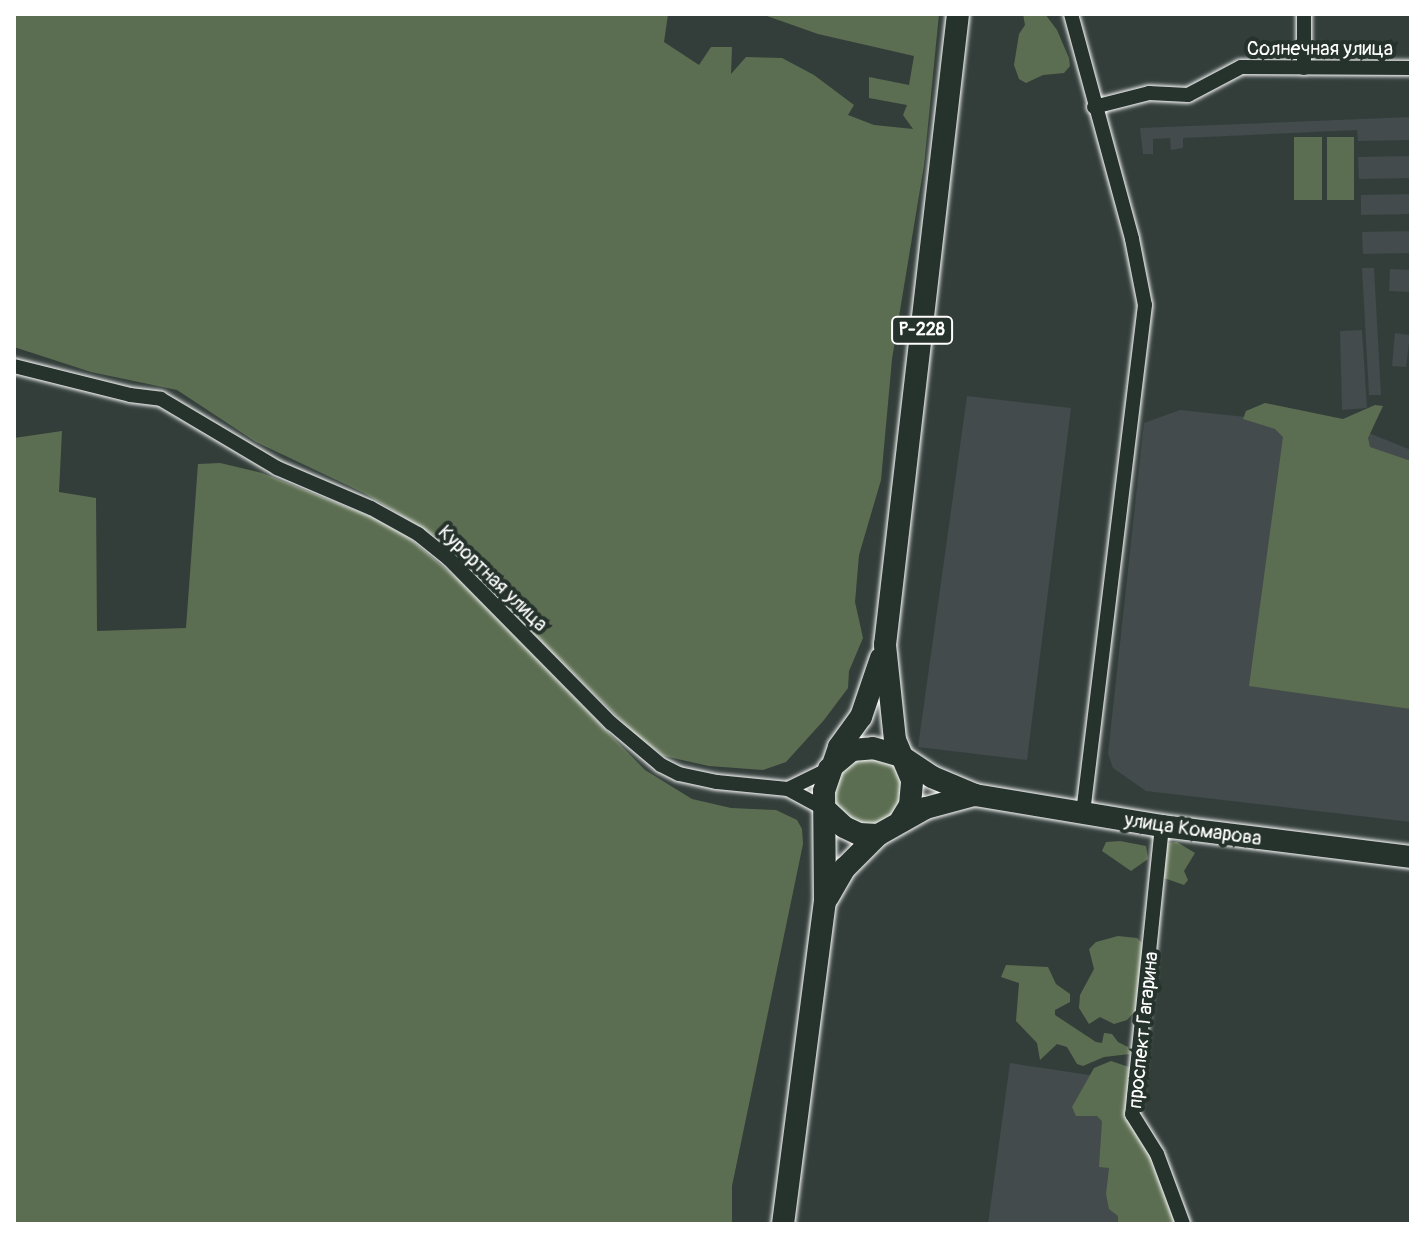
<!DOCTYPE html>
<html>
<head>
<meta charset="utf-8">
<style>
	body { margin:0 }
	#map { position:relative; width:1425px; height:1238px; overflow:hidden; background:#333e3b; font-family:Pangolin,sans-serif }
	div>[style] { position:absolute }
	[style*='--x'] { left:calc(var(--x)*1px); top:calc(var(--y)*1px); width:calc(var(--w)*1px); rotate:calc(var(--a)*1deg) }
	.built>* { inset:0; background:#434b4c }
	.green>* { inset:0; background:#5c6e51 }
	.roads { filter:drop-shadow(0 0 2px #fff) drop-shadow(0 0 2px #fff) }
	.minor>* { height:14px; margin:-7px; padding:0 7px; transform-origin:7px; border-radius:7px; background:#26332d }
	.primary>* { height:22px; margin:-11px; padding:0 11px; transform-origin:11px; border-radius:11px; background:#26332d }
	span { translate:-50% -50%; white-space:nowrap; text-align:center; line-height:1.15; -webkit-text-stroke:8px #26332d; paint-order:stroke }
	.shield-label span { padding:2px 6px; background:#26332d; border:2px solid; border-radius:6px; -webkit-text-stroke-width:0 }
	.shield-label { font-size:18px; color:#fff; font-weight:700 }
	.street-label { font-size:20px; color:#fff }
	.frame { position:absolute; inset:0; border:16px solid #fff; pointer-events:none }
</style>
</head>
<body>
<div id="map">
	<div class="built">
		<div style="clip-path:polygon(1411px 117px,1411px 140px,1358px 141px,1357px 130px,1183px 138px,1183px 148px,1171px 150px,1170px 138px,1153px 139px,1153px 154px,1143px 154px,1140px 128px)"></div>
		<div style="clip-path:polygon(1411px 156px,1411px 178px,1359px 179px,1358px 157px)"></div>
		<div style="clip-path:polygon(1411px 194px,1411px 214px,1361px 215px,1361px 195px)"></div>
		<div style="clip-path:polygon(1411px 231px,1411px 253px,1363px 254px,1362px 232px)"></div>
		<div style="clip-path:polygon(1374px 268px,1381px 395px,1369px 395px,1362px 268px)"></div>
		<div style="clip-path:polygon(1390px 269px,1411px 270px,1411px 292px,1389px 291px)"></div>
		<div style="clip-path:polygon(1362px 330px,1367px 408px,1342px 410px,1340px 331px)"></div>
		<div style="clip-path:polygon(1395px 333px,1410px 335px,1406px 367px,1392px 366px)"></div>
		<div style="clip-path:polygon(967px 396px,1071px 408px,1027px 760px,918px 747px)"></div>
		<div style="clip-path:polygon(1180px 410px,1359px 429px,1411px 450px,1411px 822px,1146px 791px,1113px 768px,1108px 754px,1144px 423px)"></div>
		<div style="clip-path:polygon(1010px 1063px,1123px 1080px,1139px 1224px,988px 1224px)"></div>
	</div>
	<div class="green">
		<div style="clip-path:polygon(14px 14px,668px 14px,664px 42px,699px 65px,711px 47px,732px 47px,731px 74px,746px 57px,782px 58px,814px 75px,854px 105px,848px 115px,874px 125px,913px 129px,903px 115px,907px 105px,869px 98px,869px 77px,909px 85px,914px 56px,818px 34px,761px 14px,939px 14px,924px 165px,892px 359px,881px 480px,859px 555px,855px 602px,863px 638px,849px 671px,848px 688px,824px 720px,786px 762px,763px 770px,709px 766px,664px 756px,635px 734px,435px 536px,364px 493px,256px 442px,177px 390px,91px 372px,14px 347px)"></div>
		<div style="clip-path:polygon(1023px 14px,1045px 14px,1057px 30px,1069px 58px,1070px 66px,1064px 73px,1043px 75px,1026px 83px,1019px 79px,1014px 65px,1019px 34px,1025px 25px)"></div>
		<div style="clip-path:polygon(1294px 137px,1322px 137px,1322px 200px,1294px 200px)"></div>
		<div style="clip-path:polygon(1327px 137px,1354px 137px,1354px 200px,1327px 200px)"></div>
		<div style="clip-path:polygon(1265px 403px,1343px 419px,1375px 405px,1383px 406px,1368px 438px,1370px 447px,1411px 461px,1411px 709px,1249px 686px,1283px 437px,1275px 429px,1243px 419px,1246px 411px)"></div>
		<div style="clip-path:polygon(62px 431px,59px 492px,96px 498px,97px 631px,186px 628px,198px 464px,220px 463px,262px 473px,372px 517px,408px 537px,460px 581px,645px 770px,692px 799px,731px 808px,776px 810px,797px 820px,802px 829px,803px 844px,732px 1186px,732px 1224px,14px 1224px,14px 438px)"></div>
		<div style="clip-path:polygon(866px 756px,890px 761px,905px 779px,900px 815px,868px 830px,838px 811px,834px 799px,837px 776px,845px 766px)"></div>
		<div style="clip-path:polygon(1120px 841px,1146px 846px,1148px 859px,1131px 871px,1102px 851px,1106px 842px)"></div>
		<div style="clip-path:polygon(1177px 842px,1195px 853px,1184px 871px,1188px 880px,1184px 885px,1164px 878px,1162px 873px,1163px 849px,1167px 843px)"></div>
		<div style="clip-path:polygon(1118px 936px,1137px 938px,1142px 943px,1144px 954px,1135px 1011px,1127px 1020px,1114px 1024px,1100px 1017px,1089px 1024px,1079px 1008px,1080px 995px,1094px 969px,1089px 949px,1096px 942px)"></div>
		<div style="clip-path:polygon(1006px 965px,1048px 967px,1056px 984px,1070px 994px,1070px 1002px,1055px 1010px,1055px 1015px,1096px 1042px,1102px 1043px,1104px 1033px,1112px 1034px,1118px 1042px,1128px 1047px,1130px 1054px,1104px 1057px,1083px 1066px,1077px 1064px,1067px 1047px,1057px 1044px,1040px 1060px,1037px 1043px,1016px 1021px,1019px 983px,1001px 977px)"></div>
		<div style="clip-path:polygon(1111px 1061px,1135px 1069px,1130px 1115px,1154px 1154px,1179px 1224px,1118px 1224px,1118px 1216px,1109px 1209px,1106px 1194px,1109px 1168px,1099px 1167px,1102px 1121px,1097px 1116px,1076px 1116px,1072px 1107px,1094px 1068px)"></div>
	</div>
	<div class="roads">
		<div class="minor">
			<div style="--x:1071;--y:14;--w:233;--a:74.8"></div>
			<div style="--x:1132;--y:239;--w:67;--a:78.9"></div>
			<div style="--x:1145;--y:305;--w:512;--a:96.96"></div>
			<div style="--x:1304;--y:14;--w:54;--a:90"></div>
			<div style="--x:1094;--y:107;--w:57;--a:-14.3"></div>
			<div style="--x:1149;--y:93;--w:39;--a:3"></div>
			<div style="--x:1188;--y:95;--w:60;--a:-27.8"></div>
			<div style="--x:1241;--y:67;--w:170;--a:0.3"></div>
			<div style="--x:14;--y:366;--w:120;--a:14"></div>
			<div style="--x:130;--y:395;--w:31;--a:7"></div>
			<div style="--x:161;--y:399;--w:135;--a:30.7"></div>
			<div style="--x:277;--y:468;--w:102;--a:23.1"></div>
			<div style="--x:371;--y:508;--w:54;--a:29"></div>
			<div style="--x:418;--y:534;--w:40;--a:39"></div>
			<div style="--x:449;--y:559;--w:231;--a:45.4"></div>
			<div style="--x:611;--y:723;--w:65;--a:40"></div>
			<div style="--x:661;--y:765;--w:20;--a:27"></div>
			<div style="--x:679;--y:774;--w:39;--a:12"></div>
			<div style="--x:717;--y:782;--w:71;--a:5.6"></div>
			<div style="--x:788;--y:789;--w:42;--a:28.4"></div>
			<div style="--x:788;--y:789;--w:46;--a:-26"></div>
			<div style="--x:1162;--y:826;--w:290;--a:95.9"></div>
			<div style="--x:1132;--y:1114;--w:47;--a:58"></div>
			<div style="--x:1157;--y:1154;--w:75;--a:69.6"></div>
		</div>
		<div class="primary">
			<div style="--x:829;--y:769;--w:30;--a:-40"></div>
			<div style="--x:852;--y:750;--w:21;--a:-5"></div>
			<div style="--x:873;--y:748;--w:29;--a:16"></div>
			<div style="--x:901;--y:756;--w:37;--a:34"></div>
			<div style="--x:932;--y:777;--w:47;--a:22.7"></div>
			<div style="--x:975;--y:795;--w:190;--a:9.4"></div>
			<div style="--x:1162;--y:826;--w:251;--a:7.1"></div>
			<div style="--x:825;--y:809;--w:26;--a:43"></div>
			<div style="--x:844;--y:827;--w:17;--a:25"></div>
			<div style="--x:859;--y:834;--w:19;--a:3"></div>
			<div style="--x:901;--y:820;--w:17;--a:-59"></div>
			<div style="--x:910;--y:805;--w:25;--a:-85"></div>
			<div style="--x:912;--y:780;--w:43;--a:-113"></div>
			<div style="--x:895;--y:740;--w:96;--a:-96"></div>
			<div style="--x:885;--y:645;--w:635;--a:-83.4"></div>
			<div style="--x:828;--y:897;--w:34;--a:-60"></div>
			<div style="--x:845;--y:868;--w:47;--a:-45"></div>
			<div style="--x:878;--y:835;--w:55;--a:-29.4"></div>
			<div style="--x:926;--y:808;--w:50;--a:-15.2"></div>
			<div style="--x:783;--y:1224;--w:325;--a:-82.6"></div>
			<div style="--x:825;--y:902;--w:111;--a:-90.5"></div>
			<div style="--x:824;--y:791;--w:46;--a:-71.2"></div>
			<div style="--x:839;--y:747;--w:37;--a:-54"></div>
			<div style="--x:861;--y:717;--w:62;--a:-71.3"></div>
		</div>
	</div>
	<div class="shield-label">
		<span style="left:922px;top:330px">Р-228</span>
	</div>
	<div class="street-label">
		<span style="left:1320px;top:48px">Солнечная улица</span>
		<span style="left:493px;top:578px;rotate:44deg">Курортная улица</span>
		<span style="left:1193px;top:829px;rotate:8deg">улица Комарова</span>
		<span style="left:1143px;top:1030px;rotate:-84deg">проспект Гагарина</span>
	</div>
	<div class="frame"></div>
</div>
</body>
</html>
